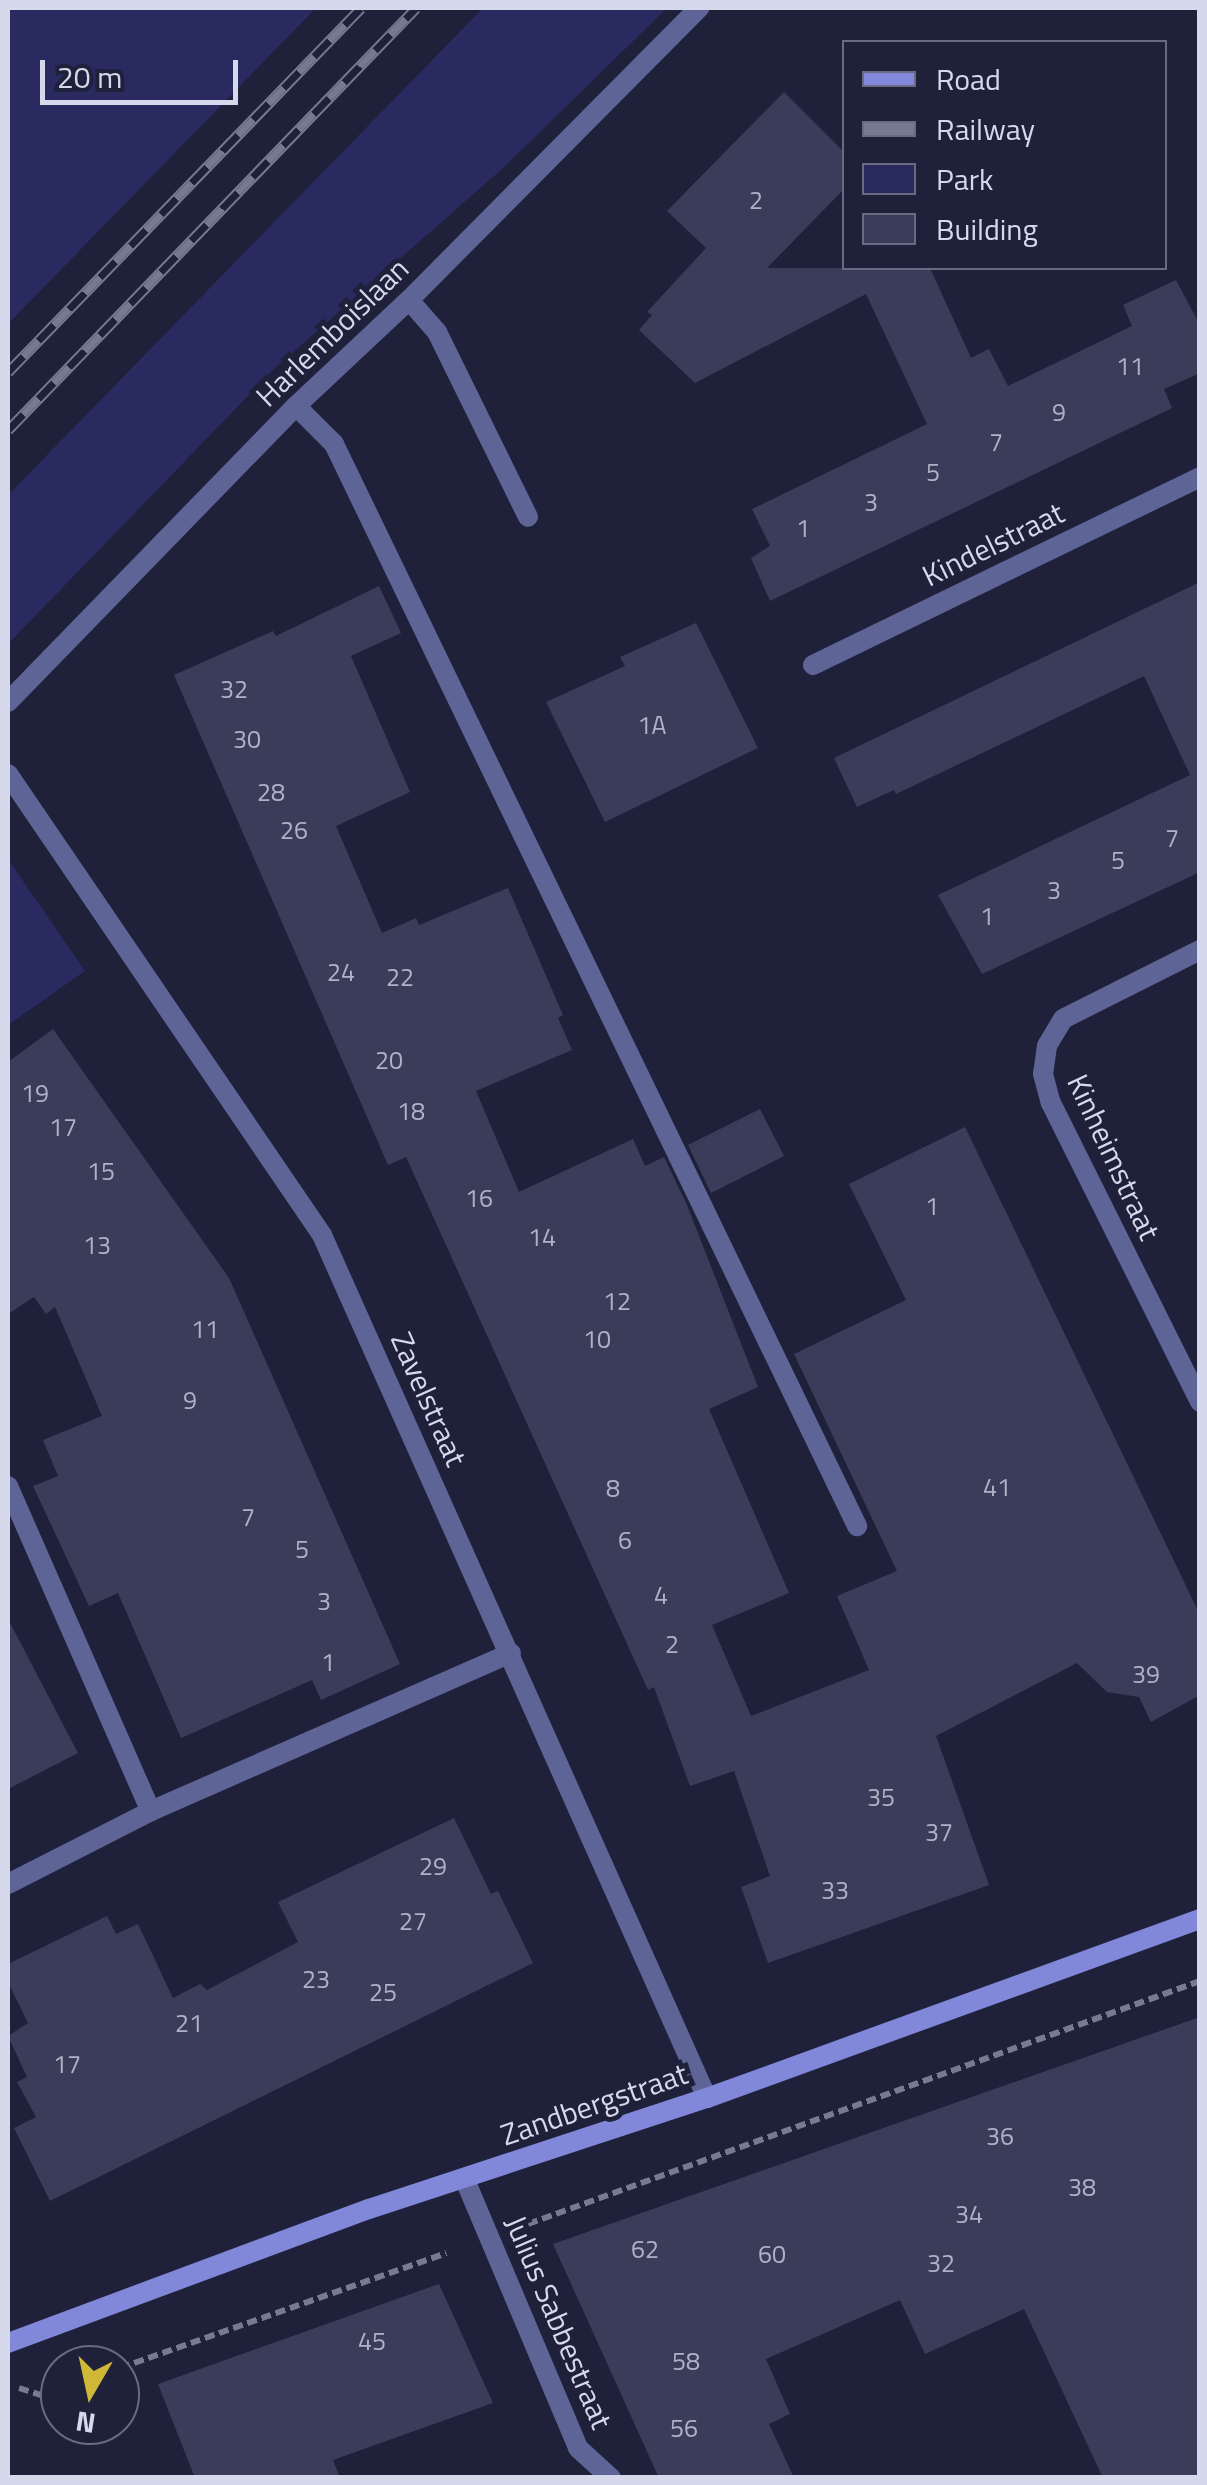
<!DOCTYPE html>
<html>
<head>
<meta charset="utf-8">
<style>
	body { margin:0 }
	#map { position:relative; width:1207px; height:2485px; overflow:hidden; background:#1f213b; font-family:"Titillium Web",sans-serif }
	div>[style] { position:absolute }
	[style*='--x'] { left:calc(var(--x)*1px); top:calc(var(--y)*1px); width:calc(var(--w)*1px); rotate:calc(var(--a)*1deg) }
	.green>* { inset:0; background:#292a5f }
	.building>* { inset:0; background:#3a3d59 }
	.path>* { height:6px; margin-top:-3px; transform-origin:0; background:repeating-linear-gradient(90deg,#787a91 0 10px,transparent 0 15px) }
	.lane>* { height:20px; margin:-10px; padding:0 10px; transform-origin:10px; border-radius:10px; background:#5f6497 }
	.street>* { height:20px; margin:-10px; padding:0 10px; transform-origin:10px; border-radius:10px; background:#5f6497 }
	.secondary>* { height:20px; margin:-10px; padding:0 10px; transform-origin:10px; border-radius:10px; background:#8188da }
	.rail>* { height:11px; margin-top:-5.5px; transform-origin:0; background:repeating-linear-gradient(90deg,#1f213b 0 22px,#76798f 0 44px); box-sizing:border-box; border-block:2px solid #76798f }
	span { translate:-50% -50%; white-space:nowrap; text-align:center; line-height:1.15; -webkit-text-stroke:10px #1f213b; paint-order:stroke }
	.number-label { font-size:25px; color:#afb2c6 }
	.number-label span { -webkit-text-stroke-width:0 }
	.street-label { font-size:30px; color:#d6d9eb }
	.frame { position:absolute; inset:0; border:10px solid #d6d9eb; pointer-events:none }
	.legend { position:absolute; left:842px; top:40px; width:325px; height:230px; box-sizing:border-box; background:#1f213b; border:2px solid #686b81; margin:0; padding:12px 18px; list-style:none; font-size:30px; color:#d6d9eb }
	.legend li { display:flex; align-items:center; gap:20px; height:50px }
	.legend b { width:50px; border:2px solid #686b81 }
	.north { position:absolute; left:40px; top:2345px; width:100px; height:100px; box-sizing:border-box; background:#1f213b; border:2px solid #686b81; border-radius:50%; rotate:189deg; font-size:28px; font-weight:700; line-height:40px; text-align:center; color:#d6d9eb }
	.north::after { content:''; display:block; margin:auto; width:35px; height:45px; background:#cfb837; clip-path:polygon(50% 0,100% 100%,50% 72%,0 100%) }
	.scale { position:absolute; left:40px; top:60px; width:198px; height:45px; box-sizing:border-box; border:5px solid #d6d9eb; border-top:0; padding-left:12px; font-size:30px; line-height:35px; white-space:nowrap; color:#d6d9eb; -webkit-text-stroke:8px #1f213b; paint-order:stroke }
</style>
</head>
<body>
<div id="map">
	<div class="green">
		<div style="clip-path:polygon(8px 8px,316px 8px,8px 324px)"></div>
		<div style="clip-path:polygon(483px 8px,667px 8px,502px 169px,274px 369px,8px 644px,8px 495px)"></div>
		<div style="clip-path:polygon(8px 859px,85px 971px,8px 1025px)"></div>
	</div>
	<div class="building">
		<div style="clip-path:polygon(784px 92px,844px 152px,844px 189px,767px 268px,930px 268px,971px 358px,989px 349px,1008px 386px,1132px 326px,1123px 305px,1176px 280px,1200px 325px,1200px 373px,1164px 389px,1172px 408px,770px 601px,751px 558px,770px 546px,752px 509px,927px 424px,866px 294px,695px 383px,639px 330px,652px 315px,647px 312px,706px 248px,667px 211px)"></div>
		<div style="clip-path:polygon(1200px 582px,1200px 872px,982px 974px,938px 895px,1190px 775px,1144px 676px,896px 794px,894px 790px,857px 807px,834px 758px)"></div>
		<div style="clip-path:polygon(379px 586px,401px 633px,351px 656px,410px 792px,336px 826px,382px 933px,416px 918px,419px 925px,508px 888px,563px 1015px,558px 1018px,572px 1050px,476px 1091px,519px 1192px,633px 1139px,645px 1166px,664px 1157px,687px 1205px,758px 1387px,709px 1409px,789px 1593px,712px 1625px,751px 1716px,869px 1670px,837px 1596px,897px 1571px,794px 1354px,906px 1300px,849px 1184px,965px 1127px,1200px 1615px,1200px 1695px,1151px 1722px,1139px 1697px,1107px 1692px,1077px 1663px,936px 1736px,989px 1885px,768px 1963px,741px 1887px,770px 1876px,734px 1771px,690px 1786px,654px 1687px,648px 1690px,406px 1157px,388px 1165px,174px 675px,273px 631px,276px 636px)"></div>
		<div style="clip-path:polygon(696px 623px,758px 748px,605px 822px,546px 702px,625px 666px,620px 657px)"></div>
		<div style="clip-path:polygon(53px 1029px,229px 1278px,400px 1664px,321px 1700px,312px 1680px,181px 1738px,118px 1593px,89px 1606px,33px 1486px,58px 1476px,43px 1440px,102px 1416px,55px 1307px,46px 1314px,34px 1297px,8px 1314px,8px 1062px)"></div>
		<div style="clip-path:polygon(760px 1109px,784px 1156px,711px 1193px,688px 1145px)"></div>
		<div style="clip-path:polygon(8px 1619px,78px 1753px,8px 1789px)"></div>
		<div style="clip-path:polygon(454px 1818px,491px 1894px,498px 1891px,533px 1963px,50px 2201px,14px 2128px,36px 2117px,17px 2082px,27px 2077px,8px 2036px,28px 2023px,8px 1982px,8px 1964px,107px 1916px,116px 1934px,138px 1924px,173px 1998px,200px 1984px,207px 1990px,298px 1942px,278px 1902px)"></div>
		<div style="clip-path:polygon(1200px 2017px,1200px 2478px,1103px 2478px,1024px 2309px,925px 2354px,900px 2300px,766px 2359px,790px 2414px,769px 2424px,794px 2478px,659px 2478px,553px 2244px)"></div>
		<div style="clip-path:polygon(439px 2284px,493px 2403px,333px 2460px,340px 2478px,195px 2478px,158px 2384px)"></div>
	</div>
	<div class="path">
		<div style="--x:528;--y:2224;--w:715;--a:-19.88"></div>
		<div style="--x:120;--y:2368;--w:346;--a:-19.4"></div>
		<div style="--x:19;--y:2388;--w:25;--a:18"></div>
		<div style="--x:43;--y:2396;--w:18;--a:-19"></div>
	</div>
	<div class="lane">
		<div style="--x:409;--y:300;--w:43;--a:48.8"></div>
		<div style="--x:437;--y:332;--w:206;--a:63.8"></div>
		<div style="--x:296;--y:406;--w:54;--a:45"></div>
		<div style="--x:334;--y:444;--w:1202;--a:64.2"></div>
		<div style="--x:8;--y:1486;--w:355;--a:66.3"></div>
		<div style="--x:8;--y:1884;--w:161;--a:-27"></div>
		<div style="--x:151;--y:1811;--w:393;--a:-23.7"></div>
	</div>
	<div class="street">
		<div style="--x:813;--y:665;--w:430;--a:-25.9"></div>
		<div style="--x:8;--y:702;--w:413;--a:-45.8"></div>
		<div style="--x:296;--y:406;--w:155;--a:-43.2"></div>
		<div style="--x:409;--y:300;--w:412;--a:-45.2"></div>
		<div style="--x:8;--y:774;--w:558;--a:55.74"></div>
		<div style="--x:322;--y:1235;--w:945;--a:65.96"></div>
		<div style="--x:1200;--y:950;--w:153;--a:153.3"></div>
		<div style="--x:1063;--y:1019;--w:31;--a:121"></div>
		<div style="--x:1047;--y:1046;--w:28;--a:98"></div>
		<div style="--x:1043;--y:1074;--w:30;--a:75"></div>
		<div style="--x:1051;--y:1103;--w:334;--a:63.5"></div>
		<div style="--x:465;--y:2180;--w:291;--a:67.1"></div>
		<div style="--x:578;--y:2448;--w:45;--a:42.3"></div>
	</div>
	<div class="secondary">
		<div style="--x:8;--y:2343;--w:385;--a:-20.4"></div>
		<div style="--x:369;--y:2209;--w:356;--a:-18.2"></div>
		<div style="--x:707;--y:2098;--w:524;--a:-19.96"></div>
	</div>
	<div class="rail">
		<div style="--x:8;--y:372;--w:507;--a:-45.88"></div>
		<div style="--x:8;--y:430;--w:587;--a:-45.97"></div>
	</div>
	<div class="number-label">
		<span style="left:756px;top:200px">2</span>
		<span style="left:1130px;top:366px">11</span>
		<span style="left:1059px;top:412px">9</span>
		<span style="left:996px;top:442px">7</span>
		<span style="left:933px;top:472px">5</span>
		<span style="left:871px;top:502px">3</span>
		<span style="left:803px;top:528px">1</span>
		<span style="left:234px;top:689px">32</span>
		<span style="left:652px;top:725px">1A</span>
		<span style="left:247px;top:739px">30</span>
		<span style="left:271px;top:792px">28</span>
		<span style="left:294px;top:830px">26</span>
		<span style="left:1172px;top:838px">7</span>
		<span style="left:1118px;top:860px">5</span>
		<span style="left:1054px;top:890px">3</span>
		<span style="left:987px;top:916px">1</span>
		<span style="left:341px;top:972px">24</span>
		<span style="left:400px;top:977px">22</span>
		<span style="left:389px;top:1060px">20</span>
		<span style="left:35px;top:1093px">19</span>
		<span style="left:411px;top:1111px">18</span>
		<span style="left:63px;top:1127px">17</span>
		<span style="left:101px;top:1171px">15</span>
		<span style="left:479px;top:1198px">16</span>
		<span style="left:932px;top:1206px">1</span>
		<span style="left:542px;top:1237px">14</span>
		<span style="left:97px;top:1245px">13</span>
		<span style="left:617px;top:1301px">12</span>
		<span style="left:205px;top:1329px">11</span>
		<span style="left:597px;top:1339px">10</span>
		<span style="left:190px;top:1400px">9</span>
		<span style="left:997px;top:1487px">41</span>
		<span style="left:613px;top:1488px">8</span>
		<span style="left:248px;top:1517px">7</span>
		<span style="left:625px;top:1540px">6</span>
		<span style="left:302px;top:1549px">5</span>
		<span style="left:661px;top:1595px">4</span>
		<span style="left:324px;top:1601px">3</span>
		<span style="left:672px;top:1644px">2</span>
		<span style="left:328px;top:1662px">1</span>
		<span style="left:1146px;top:1674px">39</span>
		<span style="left:881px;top:1797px">35</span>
		<span style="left:939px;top:1832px">37</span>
		<span style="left:433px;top:1866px">29</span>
		<span style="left:835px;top:1890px">33</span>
		<span style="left:413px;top:1921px">27</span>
		<span style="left:316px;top:1979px">23</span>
		<span style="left:383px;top:1992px">25</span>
		<span style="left:189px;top:2023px">21</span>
		<span style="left:67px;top:2064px">17</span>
		<span style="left:1000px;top:2136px">36</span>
		<span style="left:1082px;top:2187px">38</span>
		<span style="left:969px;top:2214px">34</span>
		<span style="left:645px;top:2249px">62</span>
		<span style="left:772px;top:2254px">60</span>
		<span style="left:941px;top:2263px">32</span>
		<span style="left:372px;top:2341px">45</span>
		<span style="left:686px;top:2361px">58</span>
		<span style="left:684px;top:2428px">56</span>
	</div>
	<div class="street-label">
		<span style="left:332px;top:332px;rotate:-44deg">Harlemboislaan</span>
		<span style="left:993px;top:544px;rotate:-26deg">Kindelstraat</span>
		<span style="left:1114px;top:1157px;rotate:65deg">Kinheimstraat</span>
		<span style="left:429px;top:1399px;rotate:66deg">Zavelstraat</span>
		<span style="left:594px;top:2104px;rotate:-19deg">Zandbergstraat</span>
		<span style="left:559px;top:2322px;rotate:67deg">Julius Sabbestraat</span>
	</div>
	<div class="frame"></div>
	<ul class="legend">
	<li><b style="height:12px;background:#8188da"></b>Road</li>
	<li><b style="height:12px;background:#76798f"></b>Railway</li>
	<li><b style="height:28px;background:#292a5f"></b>Park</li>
	<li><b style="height:28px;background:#3a3d59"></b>Building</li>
	</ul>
	<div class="north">N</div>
	<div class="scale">20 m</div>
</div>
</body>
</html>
